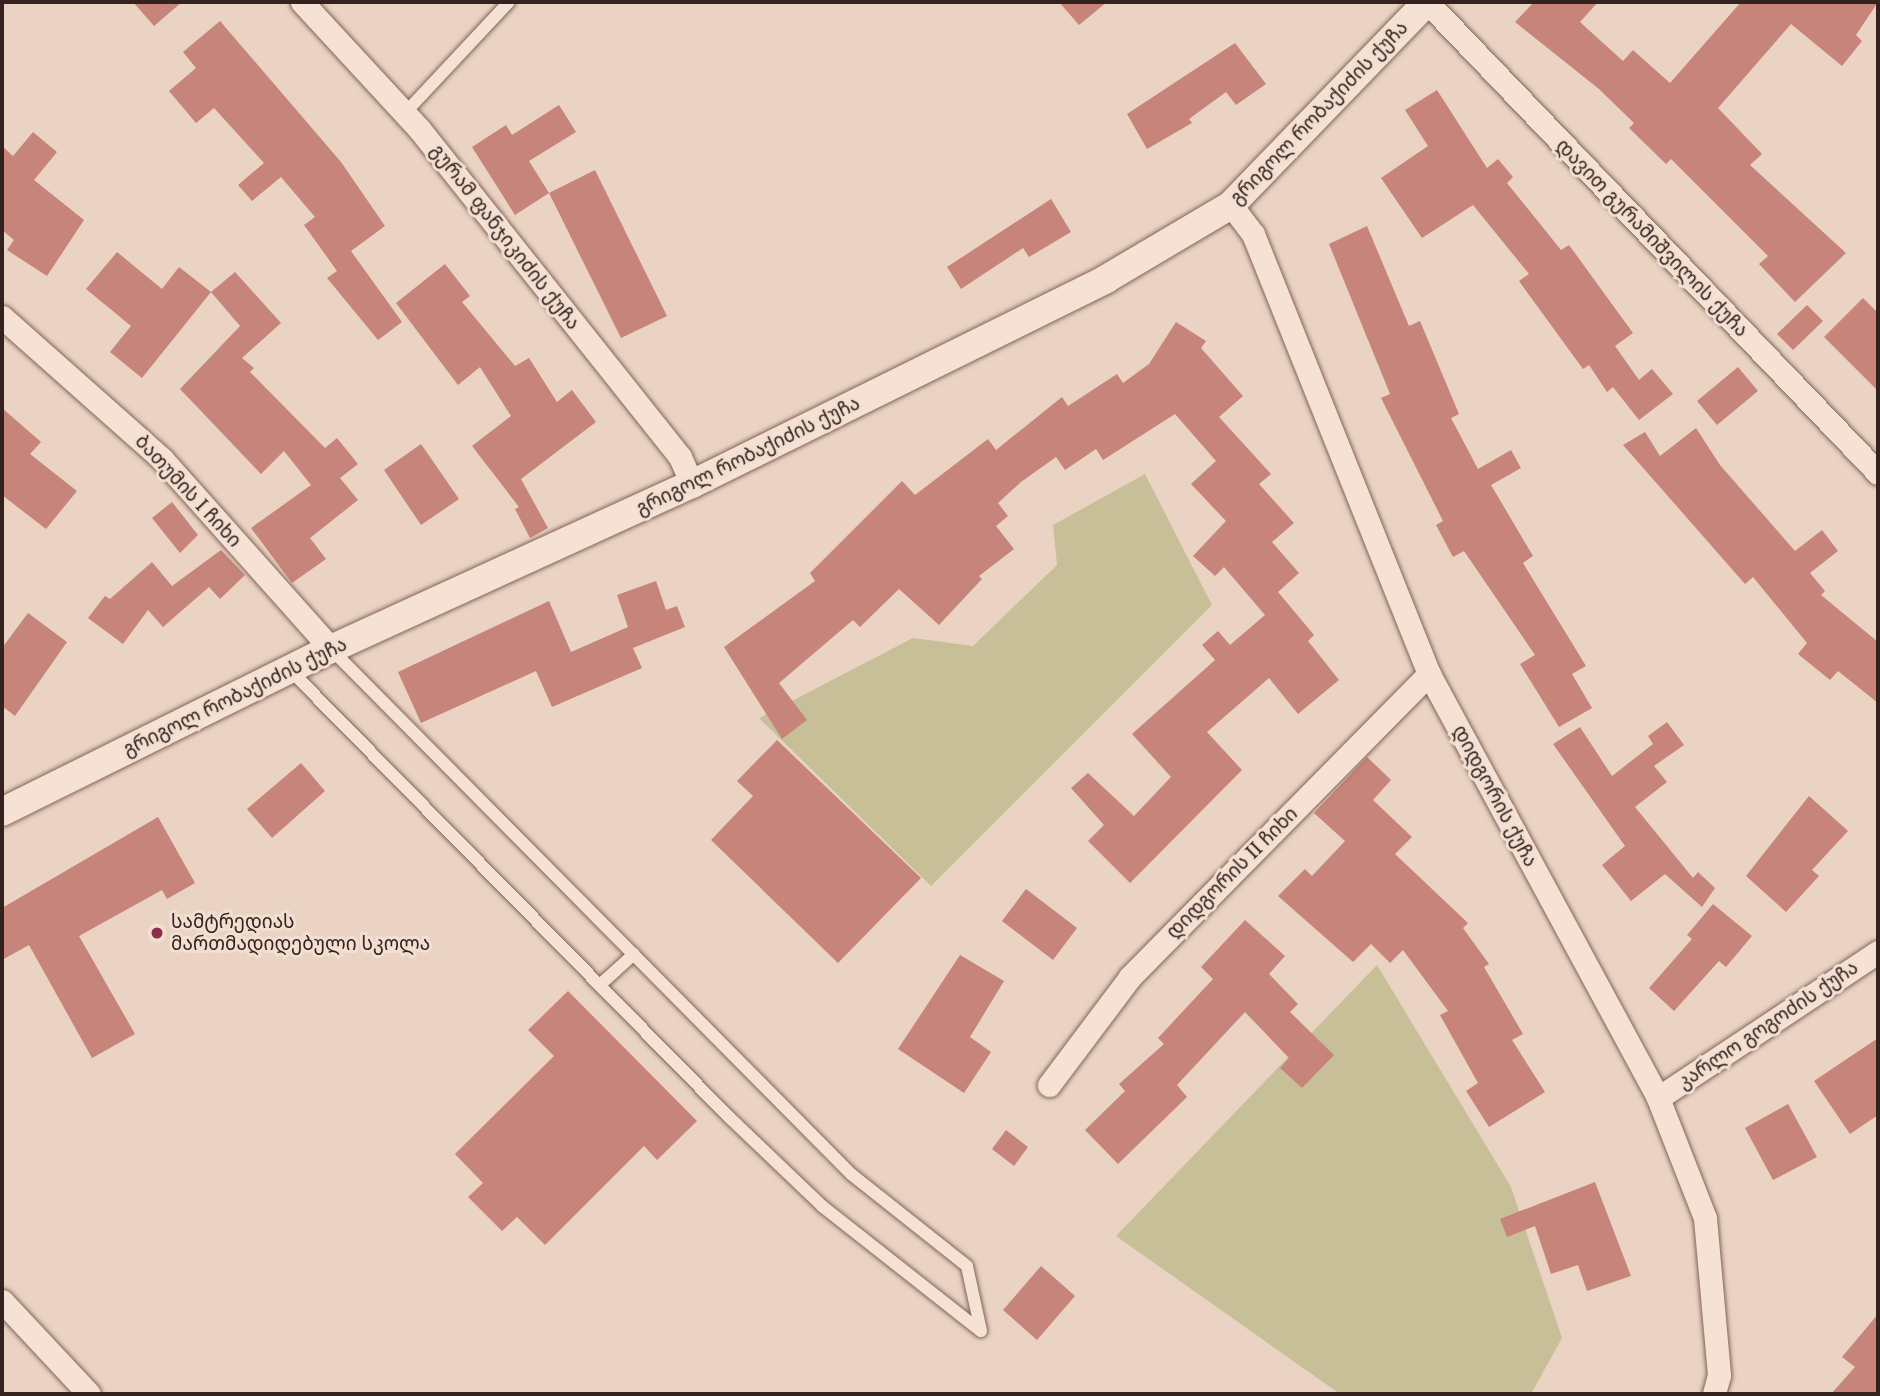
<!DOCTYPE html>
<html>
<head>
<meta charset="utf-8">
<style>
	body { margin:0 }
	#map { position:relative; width:1880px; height:1396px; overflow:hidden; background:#ead3c2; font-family:"Noto Serif","Noto Sans Georgian",serif }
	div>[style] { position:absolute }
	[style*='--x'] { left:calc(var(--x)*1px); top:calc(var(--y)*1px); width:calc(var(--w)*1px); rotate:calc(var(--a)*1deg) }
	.green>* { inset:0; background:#c7bf97 }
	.building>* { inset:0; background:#c6847a }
	.roads { filter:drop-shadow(0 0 2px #82645a) drop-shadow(0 0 2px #82645a) }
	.service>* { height:12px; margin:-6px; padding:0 6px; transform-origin:6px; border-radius:6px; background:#f6e2d4 }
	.minor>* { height:23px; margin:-11.5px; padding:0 11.5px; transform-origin:11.5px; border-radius:11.5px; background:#f6e2d4 }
	.tertiary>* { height:28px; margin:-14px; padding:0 14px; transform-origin:14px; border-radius:14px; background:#f6e2d4 }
	.dots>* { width:19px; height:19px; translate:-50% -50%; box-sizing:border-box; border:4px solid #f2dfd1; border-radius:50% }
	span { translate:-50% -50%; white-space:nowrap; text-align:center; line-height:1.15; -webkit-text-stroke:6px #f2dfd1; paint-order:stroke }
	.street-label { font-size:19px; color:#33221e }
	.poi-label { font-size:19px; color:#33221e }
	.left { translate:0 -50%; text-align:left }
	.frame { position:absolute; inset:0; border:4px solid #33221e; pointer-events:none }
</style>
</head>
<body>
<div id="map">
	<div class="green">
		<div style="clip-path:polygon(1145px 474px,1212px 605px,931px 886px,759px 718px,913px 638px,973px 646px,1057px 565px,1053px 525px)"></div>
		<div style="clip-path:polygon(1377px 965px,1511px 1187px,1562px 1338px,1531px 1394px,1340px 1394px,1116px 1236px)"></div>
	</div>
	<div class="building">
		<div style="clip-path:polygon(133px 2px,182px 2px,154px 26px)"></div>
		<div style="clip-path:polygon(1059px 2px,1107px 2px,1079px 25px)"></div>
		<div style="clip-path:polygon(1534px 2px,1598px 2px,1580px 22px,1623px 61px,1633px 50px,1670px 83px,1741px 2px,1878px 2px,1856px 35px,1862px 41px,1842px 66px,1791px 24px,1718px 108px,1762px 154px,1750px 165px,1846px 253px,1795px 302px,1759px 264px,1768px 256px,1671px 159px,1666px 164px,1629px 128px,1634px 123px,1599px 89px,1515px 22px)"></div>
		<div style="clip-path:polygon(220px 21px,341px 162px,385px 226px,351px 251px,402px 322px,378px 340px,327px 278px,337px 271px,304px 225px,315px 217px,281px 177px,252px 201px,238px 185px,264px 163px,214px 108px,196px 123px,169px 91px,196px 68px,183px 52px)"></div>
		<div style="clip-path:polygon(1235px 43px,1266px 84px,1236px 105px,1226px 92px,1189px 119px,1192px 123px,1147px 149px,1127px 114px)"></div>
		<div style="clip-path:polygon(1437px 90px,1487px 168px,1498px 159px,1513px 177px,1507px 183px,1561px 250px,1569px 245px,1633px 333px,1615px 346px,1639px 380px,1652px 369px,1673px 394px,1639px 420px,1613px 387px,1607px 392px,1589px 365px,1583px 369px,1519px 281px,1529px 274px,1473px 205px,1422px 238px,1381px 178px,1428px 146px,1405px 110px)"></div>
		<div style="clip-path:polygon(559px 105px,576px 132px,529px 161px,549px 193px,515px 215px,472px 147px,506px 125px,512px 135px)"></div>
		<div style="clip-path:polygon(33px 132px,57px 152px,34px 180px,84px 220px,47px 276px,7px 250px,14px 240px,2px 230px,2px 146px,13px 156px)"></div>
		<div style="clip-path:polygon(595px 170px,667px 316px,621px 338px,549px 193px)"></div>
		<div style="clip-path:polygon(1051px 199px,1071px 232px,1029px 257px,1023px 248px,961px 289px,947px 267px)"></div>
		<div style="clip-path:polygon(1367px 226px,1409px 326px,1420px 321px,1459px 414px,1451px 418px,1478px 469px,1511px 450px,1521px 468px,1491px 485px,1533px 556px,1523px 563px,1586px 666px,1572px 674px,1592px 708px,1559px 727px,1520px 664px,1535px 655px,1464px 551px,1453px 557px,1436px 525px,1443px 521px,1381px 398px,1390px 394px,1329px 244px)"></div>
		<div style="clip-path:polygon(117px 252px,162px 289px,179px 267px,211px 292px,142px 378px,110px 352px,131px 326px,86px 289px)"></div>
		<div style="clip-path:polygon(445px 264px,470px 296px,462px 302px,515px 366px,529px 358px,557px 402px,572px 390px,596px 422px,521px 479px,548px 528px,530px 538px,515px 509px,519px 507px,472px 446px,511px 416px,480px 367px,458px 385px,396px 303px)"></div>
		<div style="clip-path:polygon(235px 272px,281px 323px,242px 358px,254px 368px,250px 372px,325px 448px,337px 438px,358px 464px,340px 478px,358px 500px,310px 538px,326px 559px,292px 583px,251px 528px,311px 485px,284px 451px,261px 474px,180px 389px,240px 326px,211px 292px)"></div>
		<div style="clip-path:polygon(1863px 298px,1878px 313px,1878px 391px,1824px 337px)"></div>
		<div style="clip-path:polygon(1807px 305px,1823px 321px,1793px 350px,1777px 334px)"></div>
		<div style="clip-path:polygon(1176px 322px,1206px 341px,1201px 348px,1243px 396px,1219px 417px,1271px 474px,1259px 484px,1294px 523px,1272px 542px,1299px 573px,1278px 592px,1314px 635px,1308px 641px,1339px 680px,1298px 714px,1269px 678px,1207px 732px,1242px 770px,1130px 883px,1088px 841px,1104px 825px,1071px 788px,1088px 773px,1134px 816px,1171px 777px,1132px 734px,1215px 660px,1202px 645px,1218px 631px,1230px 645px,1265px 615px,1224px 567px,1215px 576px,1193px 556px,1226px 521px,1191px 484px,1216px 461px,1175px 414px,1103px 460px,1096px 449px,1065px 470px,1056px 457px,1021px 482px,998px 503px,1008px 516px,996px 526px,1014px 549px,979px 576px,982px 579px,939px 625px,899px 589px,860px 627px,853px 620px,779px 683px,807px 720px,782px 739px,724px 647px,815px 581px,810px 573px,902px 481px,915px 495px,988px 439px,996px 450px,1062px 397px,1068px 406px,1117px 374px,1123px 383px,1149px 364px)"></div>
		<div style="clip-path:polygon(1738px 367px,1758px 391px,1717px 425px,1697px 401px)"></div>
		<div style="clip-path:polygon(2px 408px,41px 442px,30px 454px,77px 491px,46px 529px,2px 495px)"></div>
		<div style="clip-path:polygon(1696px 428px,1720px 465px,1795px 551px,1822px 530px,1838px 551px,1810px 573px,1825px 591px,1821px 595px,1878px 642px,1878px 703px,1838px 671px,1830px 680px,1798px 654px,1807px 643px,1753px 577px,1745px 584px,1623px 445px,1645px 432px,1660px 456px)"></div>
		<div style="clip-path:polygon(421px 444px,459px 499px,421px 525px,384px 470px)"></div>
		<div style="clip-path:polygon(172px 502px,198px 535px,180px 553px,152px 518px)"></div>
		<div style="clip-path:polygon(221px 550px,245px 575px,220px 599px,209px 587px,163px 627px,148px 610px,123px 644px,88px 618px,105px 596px,110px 599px,152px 562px,172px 586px)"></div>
		<div style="clip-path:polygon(656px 581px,666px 610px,677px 606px,685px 627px,633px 648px,642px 668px,552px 707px,536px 671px,421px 723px,398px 672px,549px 601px,571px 652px,628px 627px,617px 595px)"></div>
		<div style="clip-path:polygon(28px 613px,67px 642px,15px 716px,2px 706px,2px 648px)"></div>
		<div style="clip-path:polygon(1667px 722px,1684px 745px,1654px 766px,1667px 782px,1635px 807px,1693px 878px,1698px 872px,1715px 888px,1702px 907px,1665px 874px,1631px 901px,1602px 865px,1625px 846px,1553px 744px,1580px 727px,1612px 776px,1653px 744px,1648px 736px)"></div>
		<div style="clip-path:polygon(777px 740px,921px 878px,838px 963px,711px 840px,753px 796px,737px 781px)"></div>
		<div style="clip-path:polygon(1367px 757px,1391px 780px,1373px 800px,1412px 837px,1395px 854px,1468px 923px,1463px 928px,1489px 964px,1484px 967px,1523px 1034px,1512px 1040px,1545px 1092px,1489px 1127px,1466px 1091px,1478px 1083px,1440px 1015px,1448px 1011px,1403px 950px,1390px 963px,1371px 944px,1353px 962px,1278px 896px,1305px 869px,1312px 876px,1345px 841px,1314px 813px)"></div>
		<div style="clip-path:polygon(301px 763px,325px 791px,272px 838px,247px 809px)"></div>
		<div style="clip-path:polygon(1809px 796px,1848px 831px,1812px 870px,1819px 876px,1786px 912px,1746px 876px)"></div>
		<div style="clip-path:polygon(158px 817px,195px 883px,167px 899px,162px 890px,79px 936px,135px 1034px,92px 1058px,29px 945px,2px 960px,2px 908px)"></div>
		<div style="clip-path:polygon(1026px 889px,1077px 928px,1053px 960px,1002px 921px)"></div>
		<div style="clip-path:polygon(1713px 904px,1752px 936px,1726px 967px,1719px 961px,1674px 1011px,1649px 988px,1692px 939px,1687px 935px)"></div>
		<div style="clip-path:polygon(1245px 920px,1285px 956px,1269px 974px,1298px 1004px,1290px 1012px,1334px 1055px,1302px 1088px,1280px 1068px,1289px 1058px,1245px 1012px,1177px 1085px,1187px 1097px,1118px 1164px,1085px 1130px,1125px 1091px,1119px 1084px,1164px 1044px,1158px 1038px,1213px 979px,1201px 967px)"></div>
		<div style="clip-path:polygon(960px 955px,1004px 981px,970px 1037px,991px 1052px,964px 1093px,898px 1049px)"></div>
		<div style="clip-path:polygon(568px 991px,697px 1121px,657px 1160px,644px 1146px,545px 1245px,517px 1217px,502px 1231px,468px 1197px,483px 1183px,455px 1154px,554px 1056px,528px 1030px)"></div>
		<div style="clip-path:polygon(1878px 1038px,1878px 1115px,1850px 1134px,1814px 1081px)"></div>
		<div style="clip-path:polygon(1788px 1104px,1817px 1157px,1773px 1180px,1745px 1128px)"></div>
		<div style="clip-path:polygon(1006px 1130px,1028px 1147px,1014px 1166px,992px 1149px)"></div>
		<div style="clip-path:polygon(1595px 1182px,1631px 1276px,1587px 1291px,1578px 1265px,1551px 1274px,1535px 1226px,1507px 1237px,1500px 1219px)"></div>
		<div style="clip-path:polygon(1041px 1266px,1075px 1296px,1037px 1340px,1003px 1310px)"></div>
		<div style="clip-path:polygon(1878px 1314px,1878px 1394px,1831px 1394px,1855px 1367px,1842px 1357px)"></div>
	</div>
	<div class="roads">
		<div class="service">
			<div style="--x:405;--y:113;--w:152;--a:-46.9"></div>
			<div style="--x:290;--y:670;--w:627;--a:45.52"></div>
			<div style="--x:729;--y:1117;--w:129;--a:43.7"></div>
			<div style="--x:822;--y:1206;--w:202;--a:38.2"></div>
			<div style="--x:981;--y:1331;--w:66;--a:-102.2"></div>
			<div style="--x:967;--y:1266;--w:148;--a:-141.6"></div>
			<div style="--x:851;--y:1174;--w:738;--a:-134.73"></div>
			<div style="--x:602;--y:983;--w:43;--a:-42.2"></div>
		</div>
		<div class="minor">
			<div style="--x:302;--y:2;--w:174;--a:47.3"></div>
			<div style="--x:420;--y:130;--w:418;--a:51.5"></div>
			<div style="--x:680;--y:457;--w:30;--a:66"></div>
			<div style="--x:1427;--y:2;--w:652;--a:46.24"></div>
			<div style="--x:1231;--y:205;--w:36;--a:53"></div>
			<div style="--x:1253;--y:234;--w:474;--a:68.2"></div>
			<div style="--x:1429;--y:674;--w:482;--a:61.6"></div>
			<div style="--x:1658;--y:1098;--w:129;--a:68.6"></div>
			<div style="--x:1705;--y:1218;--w:158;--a:84.9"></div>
			<div style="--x:1719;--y:1375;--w:20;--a:105"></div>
			<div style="--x:2;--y:317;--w:214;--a:41.6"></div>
			<div style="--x:162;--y:459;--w:254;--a:48.3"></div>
			<div style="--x:1049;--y:1085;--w:135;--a:-53.1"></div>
			<div style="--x:1130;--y:977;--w:426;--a:-45.4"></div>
			<div style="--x:1658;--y:1098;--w:264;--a:-33.6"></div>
			<div style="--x:2;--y:1301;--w:127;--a:46.9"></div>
		</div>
		<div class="tertiary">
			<div style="--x:2;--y:812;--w:367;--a:-26.4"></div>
			<div style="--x:331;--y:649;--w:397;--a:-24.6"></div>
			<div style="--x:692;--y:484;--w:462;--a:-26.3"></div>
			<div style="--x:1106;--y:279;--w:145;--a:-30.6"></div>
			<div style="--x:1231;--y:205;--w:282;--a:-46"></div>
		</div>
	</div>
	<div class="dots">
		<div style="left:157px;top:933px;background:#8d2f4b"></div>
	</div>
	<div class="street-label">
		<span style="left:1319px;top:113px;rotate:-46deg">გრიგოლ რობაქიძის ქუჩა</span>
		<span style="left:505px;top:237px;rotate:52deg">გურამ ფანჯიკიძის ქუჩა</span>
		<span style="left:1652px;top:238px;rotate:46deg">დავით გურამიშვილის ქუჩა</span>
		<span style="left:748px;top:456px;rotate:-26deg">გრიგოლ რობაქიძის ქუჩა</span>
		<span style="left:188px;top:491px;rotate:47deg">ბათუმის I ჩიხი</span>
		<span style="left:235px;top:697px;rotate:-26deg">გრიგოლ რობაქიძის ქუჩა</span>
		<span style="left:1495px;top:796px;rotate:62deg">დიდგორის ქუჩა</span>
		<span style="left:1232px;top:873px;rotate:-45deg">დიდგორის II ჩიხი</span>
		<span style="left:1768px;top:1025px;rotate:-34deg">კარლო გოგოძის ქუჩა</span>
	</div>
	<div class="poi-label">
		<span class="left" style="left:171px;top:933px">სამტრედიას<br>მართმადიდებული სკოლა</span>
	</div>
	<div class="frame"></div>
</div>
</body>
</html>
